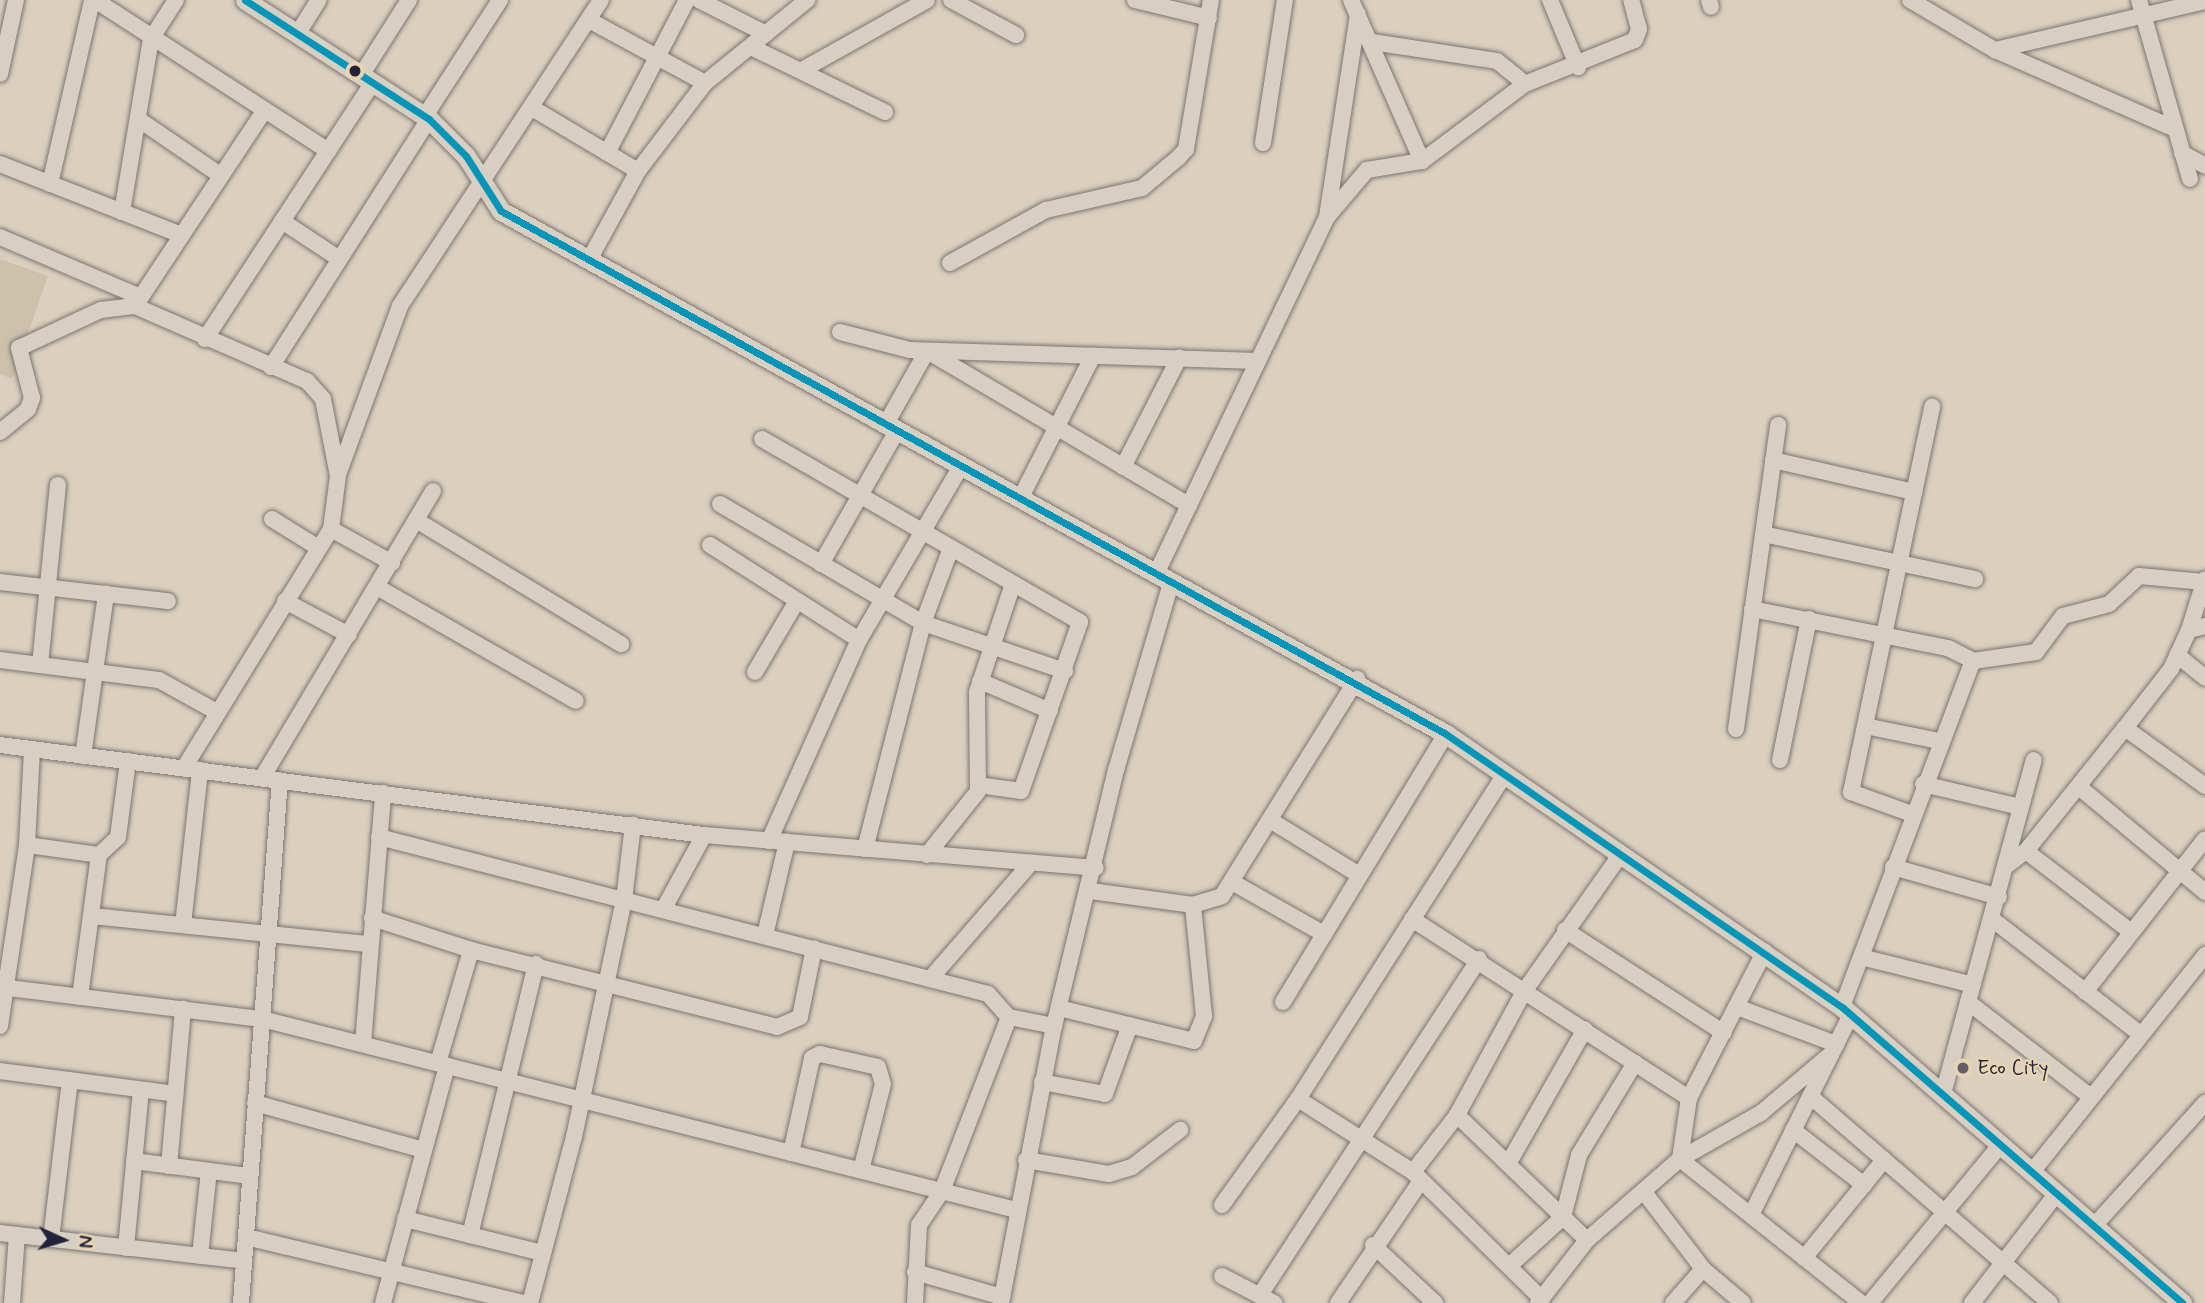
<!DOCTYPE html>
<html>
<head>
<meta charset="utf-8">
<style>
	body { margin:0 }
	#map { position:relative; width:2205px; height:1303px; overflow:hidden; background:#dbd0be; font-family:Mynerve,sans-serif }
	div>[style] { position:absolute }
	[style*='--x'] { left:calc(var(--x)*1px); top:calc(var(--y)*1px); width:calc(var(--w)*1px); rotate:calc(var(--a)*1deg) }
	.green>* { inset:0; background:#cec1ac }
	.roads { filter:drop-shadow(0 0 2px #7a7572) drop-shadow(0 0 2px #7a7572) }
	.minor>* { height:16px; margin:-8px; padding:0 8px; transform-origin:8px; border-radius:8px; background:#d7cfc2 }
	.major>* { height:19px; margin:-9.5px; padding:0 9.5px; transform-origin:9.5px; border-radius:9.5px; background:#d7cfc2 }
	.bus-1>* { height:7px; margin:-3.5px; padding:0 3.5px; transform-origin:3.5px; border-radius:3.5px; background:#0595b8 }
	.dots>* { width:19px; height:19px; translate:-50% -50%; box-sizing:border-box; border:4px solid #e7d4b2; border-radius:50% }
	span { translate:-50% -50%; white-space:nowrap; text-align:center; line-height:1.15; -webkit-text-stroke:5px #e7d4b2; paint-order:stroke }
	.poi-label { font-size:21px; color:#22223b }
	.left { translate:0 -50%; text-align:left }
	.north { position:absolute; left:28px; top:1205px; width:70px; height:70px; -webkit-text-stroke:5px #e7d4b2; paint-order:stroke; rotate:94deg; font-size:19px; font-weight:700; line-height:28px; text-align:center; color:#22223b }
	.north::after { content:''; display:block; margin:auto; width:24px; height:32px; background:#22223b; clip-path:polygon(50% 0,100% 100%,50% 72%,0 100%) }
</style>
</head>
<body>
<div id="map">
	<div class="green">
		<div style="clip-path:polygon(0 259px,48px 276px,12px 379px,0 374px)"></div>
	</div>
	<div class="roads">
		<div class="minor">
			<div style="--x:95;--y:0;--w:278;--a:32.9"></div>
			<div style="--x:699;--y:0;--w:75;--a:26.9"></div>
			<div style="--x:951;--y:0;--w:74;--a:28.3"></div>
			<div style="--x:1135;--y:0;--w:76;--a:13.7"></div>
			<div style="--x:1351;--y:0;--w:176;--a:66.2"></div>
			<div style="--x:1550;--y:0;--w:73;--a:67.3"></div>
			<div style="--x:1709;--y:0;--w:7;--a:74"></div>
			<div style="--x:1910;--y:0;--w:99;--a:30.5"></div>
			<div style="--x:1995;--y:50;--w:197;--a:23.7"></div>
			<div style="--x:2139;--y:0;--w:186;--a:74.1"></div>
			<div style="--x:589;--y:20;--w:132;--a:28.5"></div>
			<div style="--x:298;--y:33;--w:39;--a:-58"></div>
			<div style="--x:1372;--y:42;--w:126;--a:8.6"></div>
			<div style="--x:1497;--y:61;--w:36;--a:39"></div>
			<div style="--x:751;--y:47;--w:149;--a:25.9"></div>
			<div style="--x:1995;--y:50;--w:216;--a:-13.1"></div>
			<div style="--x:802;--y:70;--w:143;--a:-29.2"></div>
			<div style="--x:0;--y:74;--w:76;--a:-77.8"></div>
			<div style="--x:362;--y:74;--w:88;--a:-57.6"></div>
			<div style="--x:532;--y:108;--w:123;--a:30.7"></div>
			<div style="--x:425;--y:116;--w:138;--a:-57.1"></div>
			<div style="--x:138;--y:119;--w:99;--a:34.3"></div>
			<div style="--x:1263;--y:143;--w:145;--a:-81.3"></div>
			<div style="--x:607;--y:153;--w:173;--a:-62.4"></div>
			<div style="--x:2182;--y:153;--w:26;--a:29"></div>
			<div style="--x:0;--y:164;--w:192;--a:21.4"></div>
			<div style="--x:50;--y:184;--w:189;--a:-77.1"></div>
			<div style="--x:122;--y:212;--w:175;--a:-80.5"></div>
			<div style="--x:151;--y:39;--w:46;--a:-57.3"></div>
			<div style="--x:1327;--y:217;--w:205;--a:-81.3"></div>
			<div style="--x:282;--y:221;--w:67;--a:33.5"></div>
			<div style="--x:0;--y:237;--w:153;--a:23.1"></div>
			<div style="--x:589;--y:260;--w:102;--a:-61.2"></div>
			<div style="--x:638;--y:171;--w:111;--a:-52.7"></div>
			<div style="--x:705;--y:83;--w:132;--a:-39.1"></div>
			<div style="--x:950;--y:263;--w:110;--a:-28.9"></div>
			<div style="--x:1046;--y:210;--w:98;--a:-12.9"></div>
			<div style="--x:1142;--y:188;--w:47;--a:-39.8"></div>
			<div style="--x:1178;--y:158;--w:12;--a:-48"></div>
			<div style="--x:1186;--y:149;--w:151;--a:-80.5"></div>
			<div style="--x:135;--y:306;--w:234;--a:-56.5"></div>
			<div style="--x:840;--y:332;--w:72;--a:14.4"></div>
			<div style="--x:910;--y:350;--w:348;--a:1.8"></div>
			<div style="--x:205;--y:339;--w:307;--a:-56.8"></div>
			<div style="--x:929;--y:352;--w:302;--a:30.5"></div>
			<div style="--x:271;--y:367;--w:294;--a:-57.5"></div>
			<div style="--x:887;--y:422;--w:81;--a:-60.6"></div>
			<div style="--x:0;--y:432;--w:36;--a:-39"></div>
			<div style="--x:28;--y:409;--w:12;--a:-70"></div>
			<div style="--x:32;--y:398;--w:52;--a:-104.6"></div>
			<div style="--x:19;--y:348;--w:90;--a:-24.9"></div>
			<div style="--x:101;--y:310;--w:34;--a:-7"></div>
			<div style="--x:135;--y:306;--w:188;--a:23.6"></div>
			<div style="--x:307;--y:381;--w:24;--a:48"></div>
			<div style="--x:323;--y:399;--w:78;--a:79"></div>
			<div style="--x:338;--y:476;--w:53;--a:97.5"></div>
			<div style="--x:331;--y:529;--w:281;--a:121.6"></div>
			<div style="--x:762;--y:439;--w:367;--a:29.9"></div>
			<div style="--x:1080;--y:622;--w:179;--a:109.2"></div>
			<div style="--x:1021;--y:791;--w:42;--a:-171.9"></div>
			<div style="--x:1773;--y:460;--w:145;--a:12.8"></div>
			<div style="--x:1123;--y:467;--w:123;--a:-62.8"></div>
			<div style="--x:339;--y:472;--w:177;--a:-69.8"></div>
			<div style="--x:400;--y:306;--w:366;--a:-56.7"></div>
			<div style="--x:1020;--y:499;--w:161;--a:-63"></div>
			<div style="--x:720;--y:504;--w:235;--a:30.4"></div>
			<div style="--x:923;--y:623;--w:150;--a:18.7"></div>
			<div style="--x:272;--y:519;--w:53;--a:31.9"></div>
			<div style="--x:416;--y:520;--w:240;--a:31.2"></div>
			<div style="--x:331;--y:529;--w:70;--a:29.1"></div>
			<div style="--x:1763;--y:534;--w:217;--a:12"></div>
			<div style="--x:710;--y:545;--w:177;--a:32.5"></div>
			<div style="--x:821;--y:564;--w:155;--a:-60.3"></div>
			<div style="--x:1156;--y:574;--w:396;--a:-64.4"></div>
			<div style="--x:1327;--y:217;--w:62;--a:-49.6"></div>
			<div style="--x:1367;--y:170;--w:56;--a:-9.3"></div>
			<div style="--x:1422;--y:161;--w:129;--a:-36.8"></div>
			<div style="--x:1525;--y:84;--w:118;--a:-21.8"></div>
			<div style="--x:1635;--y:40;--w:12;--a:-70"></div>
			<div style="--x:1639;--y:29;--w:30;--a:-105"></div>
			<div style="--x:0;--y:582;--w:169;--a:6.5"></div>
			<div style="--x:377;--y:587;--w:229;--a:29.8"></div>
			<div style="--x:285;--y:601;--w:72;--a:28"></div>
			<div style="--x:1752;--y:609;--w:200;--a:11.3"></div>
			<div style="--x:1948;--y:648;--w:28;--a:27"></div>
			<div style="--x:2189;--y:630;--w:53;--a:-72.6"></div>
			<div style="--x:2177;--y:655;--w:36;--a:39"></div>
			<div style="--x:0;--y:660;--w:160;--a:7.2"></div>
			<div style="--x:159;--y:680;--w:66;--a:28.9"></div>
			<div style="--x:40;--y:665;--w:181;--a:-84.3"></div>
			<div style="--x:755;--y:672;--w:82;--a:-59.4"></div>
			<div style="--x:980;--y:681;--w:76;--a:23.2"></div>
			<div style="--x:1865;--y:726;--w:76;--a:11.5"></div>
			<div style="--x:2125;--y:728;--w:99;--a:35.9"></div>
			<div style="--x:1736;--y:729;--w:307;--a:-82.1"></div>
			<div style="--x:0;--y:745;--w:710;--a:7.29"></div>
			<div style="--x:704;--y:835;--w:393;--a:4.8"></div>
			<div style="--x:83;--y:756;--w:164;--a:-81.9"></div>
			<div style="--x:1780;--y:760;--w:144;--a:-78.4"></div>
			<div style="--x:262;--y:778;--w:334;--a:-59.2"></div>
			<div style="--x:1923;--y:784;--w:100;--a:13.3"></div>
			<div style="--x:2079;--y:787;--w:164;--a:39.8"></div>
			<div style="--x:1912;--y:814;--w:65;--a:-160.2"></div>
			<div style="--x:1851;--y:792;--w:394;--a:-78.1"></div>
			<div style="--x:1270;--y:820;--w:105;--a:31.7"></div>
			<div style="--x:379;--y:837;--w:629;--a:14.46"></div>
			<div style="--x:988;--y:994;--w:31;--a:48"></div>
			<div style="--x:1009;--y:1017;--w:46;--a:11.3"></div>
			<div style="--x:769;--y:841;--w:220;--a:-65.9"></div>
			<div style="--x:859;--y:640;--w:202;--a:-59.6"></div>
			<div style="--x:27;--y:845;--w:73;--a:7.9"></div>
			<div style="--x:865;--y:849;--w:233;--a:-75.6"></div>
			<div style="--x:923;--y:623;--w:80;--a:-69.5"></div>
			<div style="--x:2026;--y:851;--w:133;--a:37.6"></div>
			<div style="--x:927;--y:855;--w:82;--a:-51.4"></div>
			<div style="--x:978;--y:791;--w:99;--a:-90.6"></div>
			<div style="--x:977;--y:692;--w:114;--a:-71.6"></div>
			<div style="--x:2006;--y:866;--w:25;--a:-37"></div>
			<div style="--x:2026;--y:851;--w:158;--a:-51.2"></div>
			<div style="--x:2125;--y:728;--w:75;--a:-52.1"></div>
			<div style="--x:2171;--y:669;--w:43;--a:-65.2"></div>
			<div style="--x:2189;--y:630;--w:16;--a:-14"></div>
			<div style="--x:1893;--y:867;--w:110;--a:15.8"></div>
			<div style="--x:1232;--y:882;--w:106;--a:29.5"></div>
			<div style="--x:1091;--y:891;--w:103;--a:7.8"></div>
			<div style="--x:1193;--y:905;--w:30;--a:-17"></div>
			<div style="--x:1222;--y:896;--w:256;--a:-58.1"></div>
			<div style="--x:663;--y:910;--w:85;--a:-61.3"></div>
			<div style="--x:92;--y:916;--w:279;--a:5.8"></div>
			<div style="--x:372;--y:918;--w:104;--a:17.9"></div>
			<div style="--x:471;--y:950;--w:316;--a:14.1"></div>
			<div style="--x:777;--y:1027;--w:25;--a:-23"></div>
			<div style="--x:800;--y:1017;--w:70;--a:-78.5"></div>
			<div style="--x:1412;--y:919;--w:330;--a:32.9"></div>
			<div style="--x:1992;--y:919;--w:187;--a:37.8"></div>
			<div style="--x:183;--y:925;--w:156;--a:-83.7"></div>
			<div style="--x:1565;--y:930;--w:189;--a:32.9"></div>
			<div style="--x:765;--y:935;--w:96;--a:-76.7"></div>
			<div style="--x:1861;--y:957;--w:115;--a:14"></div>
			<div style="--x:930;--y:979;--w:154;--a:-49"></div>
			<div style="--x:0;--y:987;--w:264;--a:7"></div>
			<div style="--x:262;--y:1019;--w:778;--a:14.21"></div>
			<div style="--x:2085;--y:992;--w:194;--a:-51.9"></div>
			<div style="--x:80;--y:997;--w:143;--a:-82.4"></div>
			<div style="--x:99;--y:855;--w:26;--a:-43"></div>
			<div style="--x:118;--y:837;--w:77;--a:-82.5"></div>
			<div style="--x:1283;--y:1002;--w:314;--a:-58.7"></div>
			<div style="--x:1968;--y:1002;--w:155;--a:37.7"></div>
			<div style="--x:1737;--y:1007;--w:106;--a:20.5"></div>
			<div style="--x:1842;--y:1007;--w:370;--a:-69.3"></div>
			<div style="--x:1973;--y:661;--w:64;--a:-8.1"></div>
			<div style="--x:2036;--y:652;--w:45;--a:-53.1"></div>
			<div style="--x:2063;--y:616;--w:48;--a:-14.6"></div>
			<div style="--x:2109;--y:604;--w:41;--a:-43"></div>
			<div style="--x:2139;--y:576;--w:65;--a:5.3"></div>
			<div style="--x:1059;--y:1008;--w:139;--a:13.7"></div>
			<div style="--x:1194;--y:1041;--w:27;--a:-68"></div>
			<div style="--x:1204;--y:1016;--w:112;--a:-95.7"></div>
			<div style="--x:0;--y:1026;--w:183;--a:-81.5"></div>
			<div style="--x:27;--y:845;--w:96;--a:-87"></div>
			<div style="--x:363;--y:1044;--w:252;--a:-85.4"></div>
			<div style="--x:438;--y:1063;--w:118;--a:-73.7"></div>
			<div style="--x:0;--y:1071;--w:177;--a:7.4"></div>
			<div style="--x:1042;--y:1082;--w:64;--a:10.8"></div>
			<div style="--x:1105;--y:1094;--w:73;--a:-70.1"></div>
			<div style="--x:1943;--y:1094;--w:346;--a:-74.8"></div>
			<div style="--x:1810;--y:1096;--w:317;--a:40.8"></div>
			<div style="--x:1298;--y:1099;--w:136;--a:32.4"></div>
			<div style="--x:1413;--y:1172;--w:181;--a:44.6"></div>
			<div style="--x:255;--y:1103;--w:174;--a:15.6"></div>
			<div style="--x:1457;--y:1115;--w:180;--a:43.9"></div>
			<div style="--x:1793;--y:1130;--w:90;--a:37.8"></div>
			<div style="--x:791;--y:1153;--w:97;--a:-77.5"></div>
			<div style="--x:812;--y:1058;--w:9;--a:-27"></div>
			<div style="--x:820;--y:1054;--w:59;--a:12.6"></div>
			<div style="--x:878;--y:1067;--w:18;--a:74"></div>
			<div style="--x:883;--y:1084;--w:89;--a:104.3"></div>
			<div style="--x:1680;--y:1159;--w:231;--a:38.5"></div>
			<div style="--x:1680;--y:1159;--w:62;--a:-81.6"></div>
			<div style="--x:1689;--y:1098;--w:165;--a:-62.7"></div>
			<div style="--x:1026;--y:1160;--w:84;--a:9.6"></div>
			<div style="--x:1109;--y:1174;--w:24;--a:-17"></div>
			<div style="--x:1132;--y:1167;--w:61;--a:-37.6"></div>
			<div style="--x:134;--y:1161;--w:117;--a:7.4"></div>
			<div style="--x:1508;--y:1164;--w:155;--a:-60.3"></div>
			<div style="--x:169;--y:1166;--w:158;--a:-84.9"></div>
			<div style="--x:1413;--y:1172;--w:72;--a:-52.3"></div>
			<div style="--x:1457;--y:1115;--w:142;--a:-61.5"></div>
			<div style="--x:1525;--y:990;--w:166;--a:-54.8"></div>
			<div style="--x:2032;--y:1172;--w:278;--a:-51.4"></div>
			<div style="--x:1644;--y:1192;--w:97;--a:52.5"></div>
			<div style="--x:1703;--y:1269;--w:52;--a:40.4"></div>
			<div style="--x:1222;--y:1205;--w:130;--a:-54.4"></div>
			<div style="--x:1298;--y:1099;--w:385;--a:-57.5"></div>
			<div style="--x:1751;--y:1215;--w:225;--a:-63.5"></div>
			<div style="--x:405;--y:1219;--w:141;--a:13.9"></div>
			<div style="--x:2094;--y:1226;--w:166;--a:-47.9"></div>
			<div style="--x:0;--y:1233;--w:246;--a:6.5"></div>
			<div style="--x:470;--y:1235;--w:279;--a:-76.3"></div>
			<div style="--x:246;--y:1237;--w:286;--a:13.4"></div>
			<div style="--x:51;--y:1239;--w:160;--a:-83.2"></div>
			<div style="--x:1373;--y:1245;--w:85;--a:43.1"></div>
			<div style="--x:126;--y:1248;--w:159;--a:-84.6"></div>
			<div style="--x:200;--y:1256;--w:85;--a:-84"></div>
			<div style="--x:1804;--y:1258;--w:127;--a:-50.8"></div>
			<div style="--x:1509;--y:1266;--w:73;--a:-42.2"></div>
			<div style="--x:1563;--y:1217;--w:64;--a:-75.5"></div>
			<div style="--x:1579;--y:1155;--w:108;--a:-58.7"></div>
			<div style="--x:915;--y:1272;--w:91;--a:16"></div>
			<div style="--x:1222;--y:1276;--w:59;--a:27.4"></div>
			<div style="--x:1260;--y:1295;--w:401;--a:-56.9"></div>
			<div style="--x:12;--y:1303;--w:68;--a:-85.8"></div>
			<div style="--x:241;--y:1303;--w:524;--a:-85.74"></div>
			<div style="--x:383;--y:1303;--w:246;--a:-74.9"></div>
			<div style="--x:530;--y:1303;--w:172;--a:-75.2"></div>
			<div style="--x:574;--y:1137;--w:242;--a:-78.1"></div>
			<div style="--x:624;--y:900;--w:76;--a:-83.2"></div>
			<div style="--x:915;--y:1303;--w:78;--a:-87.1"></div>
			<div style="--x:919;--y:1225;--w:41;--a:-55.9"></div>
			<div style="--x:942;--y:1191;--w:186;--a:-68.9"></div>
			<div style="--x:1001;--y:1303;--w:282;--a:-79.2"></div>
			<div style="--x:1054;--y:1026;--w:263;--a:-76.4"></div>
			<div style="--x:1116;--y:770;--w:195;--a:-73.6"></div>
			<div style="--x:1338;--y:1303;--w:148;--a:-55.8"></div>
			<div style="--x:1538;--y:1303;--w:80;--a:-52.1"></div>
			<div style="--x:1587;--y:1240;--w:123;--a:-41.1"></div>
			<div style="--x:1680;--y:1159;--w:93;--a:-29.6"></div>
			<div style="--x:1761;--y:1113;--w:92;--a:-40.1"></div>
			<div style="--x:1673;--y:1303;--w:45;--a:-48.6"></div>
			<div style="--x:1870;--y:1303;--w:206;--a:-50.5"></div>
			<div style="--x:1972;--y:1303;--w:139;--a:-52.3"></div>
		</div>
		<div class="major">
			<div style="--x:245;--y:0;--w:219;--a:32.9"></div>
			<div style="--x:429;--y:119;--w:52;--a:45"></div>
			<div style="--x:466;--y:156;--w:65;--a:57.5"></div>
			<div style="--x:501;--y:211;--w:1080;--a:28.96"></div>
			<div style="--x:1446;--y:734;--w:481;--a:34.6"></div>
			<div style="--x:1842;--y:1007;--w:451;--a:41"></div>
		</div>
	</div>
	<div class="bus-1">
		<div style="--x:245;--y:0;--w:219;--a:32.9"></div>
		<div style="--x:429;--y:119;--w:52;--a:45"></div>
		<div style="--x:466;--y:156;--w:65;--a:57.5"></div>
		<div style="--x:501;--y:211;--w:1080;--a:28.96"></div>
		<div style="--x:1446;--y:734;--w:481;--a:34.6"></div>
		<div style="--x:1842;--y:1007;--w:451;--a:41"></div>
	</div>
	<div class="dots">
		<div style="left:355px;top:71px;background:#22223b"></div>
		<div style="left:1963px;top:1068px;background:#635f69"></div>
	</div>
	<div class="poi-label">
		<span class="left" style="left:1977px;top:1068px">Eco City</span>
	</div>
	<div class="north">N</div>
</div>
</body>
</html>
